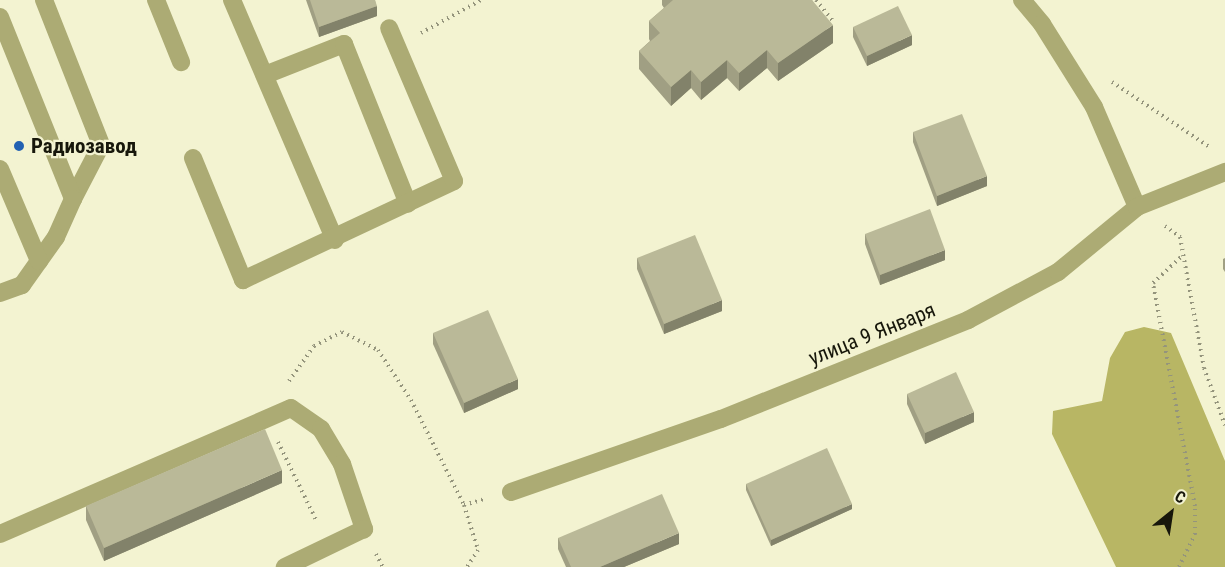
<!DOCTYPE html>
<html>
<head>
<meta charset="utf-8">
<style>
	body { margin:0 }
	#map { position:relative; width:1225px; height:567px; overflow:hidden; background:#f3f3d1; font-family:"Roboto Condensed",sans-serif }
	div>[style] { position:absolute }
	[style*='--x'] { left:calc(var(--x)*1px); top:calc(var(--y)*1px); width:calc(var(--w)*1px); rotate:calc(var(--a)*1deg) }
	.forest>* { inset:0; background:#b8b664 }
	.path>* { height:4px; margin-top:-2px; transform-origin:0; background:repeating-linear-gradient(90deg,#94947c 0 1.5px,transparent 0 6px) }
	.minor>* { height:18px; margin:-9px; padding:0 9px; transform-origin:9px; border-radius:9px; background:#acab74 }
	.wall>* { inset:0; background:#a09f83 }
	.shaded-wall>* { inset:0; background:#82826a }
	.building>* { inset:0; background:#bab998 }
	.dots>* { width:16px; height:16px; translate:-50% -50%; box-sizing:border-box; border:3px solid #f3f3d1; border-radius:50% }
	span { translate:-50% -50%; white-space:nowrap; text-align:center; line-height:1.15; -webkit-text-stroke:4.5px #f3f3d1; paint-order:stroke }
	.poi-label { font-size:21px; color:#17170b; font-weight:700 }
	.left { translate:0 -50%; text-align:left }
	.street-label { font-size:21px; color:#17170b }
	.north { position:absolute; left:1141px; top:483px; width:60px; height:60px; -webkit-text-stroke:4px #f3f3d1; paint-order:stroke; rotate:30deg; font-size:16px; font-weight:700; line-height:24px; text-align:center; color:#17170b }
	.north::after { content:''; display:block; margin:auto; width:21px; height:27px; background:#17170b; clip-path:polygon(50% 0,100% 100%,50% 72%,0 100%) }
</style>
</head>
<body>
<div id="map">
	<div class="forest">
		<div style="clip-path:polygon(1144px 327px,1171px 333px,1225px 461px,1225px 567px,1116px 567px,1052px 434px,1053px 411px,1102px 401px,1110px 358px,1125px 332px)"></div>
	</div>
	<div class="path">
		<div style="--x:816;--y:0;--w:26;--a:51"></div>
		<div style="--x:421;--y:33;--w:68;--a:-28.8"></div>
		<div style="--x:1112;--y:82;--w:119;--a:33.7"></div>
		<div style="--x:1165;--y:226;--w:19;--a:36"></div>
		<div style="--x:1180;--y:237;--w:133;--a:79.6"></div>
		<div style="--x:1204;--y:368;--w:61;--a:69.8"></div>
		<div style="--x:289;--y:381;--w:43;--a:-54.5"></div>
		<div style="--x:314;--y:346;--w:31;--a:-27"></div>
		<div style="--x:342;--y:332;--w:40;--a:26.6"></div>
		<div style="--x:378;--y:350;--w:60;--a:56.6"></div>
		<div style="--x:411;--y:400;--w:118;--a:63.2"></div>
		<div style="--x:464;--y:505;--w:22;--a:-16"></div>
		<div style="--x:278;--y:442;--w:89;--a:64"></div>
		<div style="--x:464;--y:505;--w:47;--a:72.7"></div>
		<div style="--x:478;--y:550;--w:20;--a:123"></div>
		<div style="--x:376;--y:554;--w:15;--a:62"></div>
		<div style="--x:1179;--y:567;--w:37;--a:-64"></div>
		<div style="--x:1195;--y:534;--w:28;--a:-90"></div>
		<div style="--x:1195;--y:506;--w:227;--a:-100.7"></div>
		<div style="--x:1153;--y:283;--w:41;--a:-43"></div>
	</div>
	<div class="minor">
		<div style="--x:44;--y:0;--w:156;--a:68.5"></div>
		<div style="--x:101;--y:145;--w:61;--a:117.4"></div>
		<div style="--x:156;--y:0;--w:67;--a:68"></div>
		<div style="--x:232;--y:0;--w:261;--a:66.8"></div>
		<div style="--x:1022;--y:0;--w:31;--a:50"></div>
		<div style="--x:1042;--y:24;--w:98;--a:57.9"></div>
		<div style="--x:1094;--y:107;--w:109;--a:66.7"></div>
		<div style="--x:0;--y:17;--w:196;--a:68.1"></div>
		<div style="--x:73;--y:199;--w:42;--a:114.1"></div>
		<div style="--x:56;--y:237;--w:59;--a:125.3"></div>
		<div style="--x:22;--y:285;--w:23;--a:160"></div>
		<div style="--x:265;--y:75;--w:85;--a:-21.4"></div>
		<div style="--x:344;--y:44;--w:172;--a:68.2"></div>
		<div style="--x:193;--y:158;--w:132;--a:67.7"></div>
		<div style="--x:243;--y:280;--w:233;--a:-25.1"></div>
		<div style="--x:454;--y:181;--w:166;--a:-113"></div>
		<div style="--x:0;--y:169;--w:100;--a:67"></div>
		<div style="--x:511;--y:492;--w:222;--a:-19.2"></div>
		<div style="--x:721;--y:419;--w:266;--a:-21.8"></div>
		<div style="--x:968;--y:320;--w:102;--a:-28.1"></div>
		<div style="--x:1058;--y:272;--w:102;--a:-39.4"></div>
		<div style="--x:1137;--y:207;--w:95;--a:-21.7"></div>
		<div style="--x:0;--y:534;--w:317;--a:-23.4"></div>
		<div style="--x:291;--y:408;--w:37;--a:35"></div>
		<div style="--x:321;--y:429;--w:41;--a:59"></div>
		<div style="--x:342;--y:464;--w:69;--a:71.3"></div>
		<div style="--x:364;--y:529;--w:88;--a:154.3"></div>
	</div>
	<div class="wall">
		<div style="clip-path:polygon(306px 0,375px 0,377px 16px,319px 37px)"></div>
		<div style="clip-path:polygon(662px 0,812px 0,833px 43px,778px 81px,767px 68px,739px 91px,727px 78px,701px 100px,691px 88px,671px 106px,639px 69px,639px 51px,650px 41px,649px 39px,649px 21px,664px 8px,662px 5px)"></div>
		<div style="clip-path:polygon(853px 27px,912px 45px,867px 66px,853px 37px)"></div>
		<div style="clip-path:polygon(913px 132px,987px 186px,937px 206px,913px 142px)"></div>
		<div style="clip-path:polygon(865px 234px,945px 260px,880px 285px,865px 244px)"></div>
		<div style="clip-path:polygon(637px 258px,722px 311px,664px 334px,637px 269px)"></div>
		<div style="clip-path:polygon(1225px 258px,1225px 272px,1223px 269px,1223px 259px)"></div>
		<div style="clip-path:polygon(433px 333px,518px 389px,464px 413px,433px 344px)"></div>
		<div style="clip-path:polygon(907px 394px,974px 422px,925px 444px,907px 404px)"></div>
		<div style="clip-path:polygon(282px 483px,104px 561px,86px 520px,86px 506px)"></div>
		<div style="clip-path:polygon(746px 484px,852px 509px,771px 546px,746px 490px)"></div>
		<div style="clip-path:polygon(558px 538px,679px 544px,624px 567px,566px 567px,558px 549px)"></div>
	</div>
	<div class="shaded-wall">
		<div style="clip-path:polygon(377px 6px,377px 16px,319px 37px,319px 27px)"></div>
		<div style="clip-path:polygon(833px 25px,833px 43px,778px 81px,778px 63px)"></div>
		<div style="clip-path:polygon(912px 35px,912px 45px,867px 66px,867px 56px)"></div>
		<div style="clip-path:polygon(767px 50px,767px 68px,739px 91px,739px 73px)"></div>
		<div style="clip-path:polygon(727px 60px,727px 78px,701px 100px,701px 82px)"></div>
		<div style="clip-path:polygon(691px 70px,691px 88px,671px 106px,671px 87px)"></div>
		<div style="clip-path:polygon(987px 176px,987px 186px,937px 206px,937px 196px)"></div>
		<div style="clip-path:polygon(945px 250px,945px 260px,880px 285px,880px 275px)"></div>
		<div style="clip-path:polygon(722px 300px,722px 311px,664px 334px,664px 324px)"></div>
		<div style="clip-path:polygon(518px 379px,518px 389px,464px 413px,464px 403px)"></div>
		<div style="clip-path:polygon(974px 412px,974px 422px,925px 444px,925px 433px)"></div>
		<div style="clip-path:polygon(282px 470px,282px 483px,104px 561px,104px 548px)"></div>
		<div style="clip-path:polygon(852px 504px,852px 509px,771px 546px,771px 540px)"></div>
		<div style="clip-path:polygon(679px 533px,679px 544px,624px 567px,600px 567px)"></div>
	</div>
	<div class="building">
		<div style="clip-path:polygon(310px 0,375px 0,377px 6px,319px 27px)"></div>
		<div style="clip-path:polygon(673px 0,812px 0,833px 25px,778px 63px,767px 50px,739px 73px,727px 60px,701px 82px,691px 70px,671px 87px,639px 51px,660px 33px,649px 21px)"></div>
		<div style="clip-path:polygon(898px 6px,912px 35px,867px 56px,853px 27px)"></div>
		<div style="clip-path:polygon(962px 114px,987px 176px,937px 196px,913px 132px)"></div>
		<div style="clip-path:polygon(930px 209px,945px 250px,880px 275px,865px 234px)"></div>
		<div style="clip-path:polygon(695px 235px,722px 300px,664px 324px,637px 258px)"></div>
		<div style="clip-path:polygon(488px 310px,518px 379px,464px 403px,433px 333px)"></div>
		<div style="clip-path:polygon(956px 372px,974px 412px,925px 433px,907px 394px)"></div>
		<div style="clip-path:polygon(265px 429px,282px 470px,104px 548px,86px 506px)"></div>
		<div style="clip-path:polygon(827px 448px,852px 504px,771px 540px,746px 484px)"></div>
		<div style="clip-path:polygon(662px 494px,679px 533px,600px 567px,571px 567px,558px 538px)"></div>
	</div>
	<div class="dots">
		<div style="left:19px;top:146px;background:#2261b2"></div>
	</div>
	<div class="poi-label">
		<span class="left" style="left:31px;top:146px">Радиозавод</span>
	</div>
	<div class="street-label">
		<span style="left:872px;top:334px;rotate:-22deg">улица 9 Января</span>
	</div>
	<div class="north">С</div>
</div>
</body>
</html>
